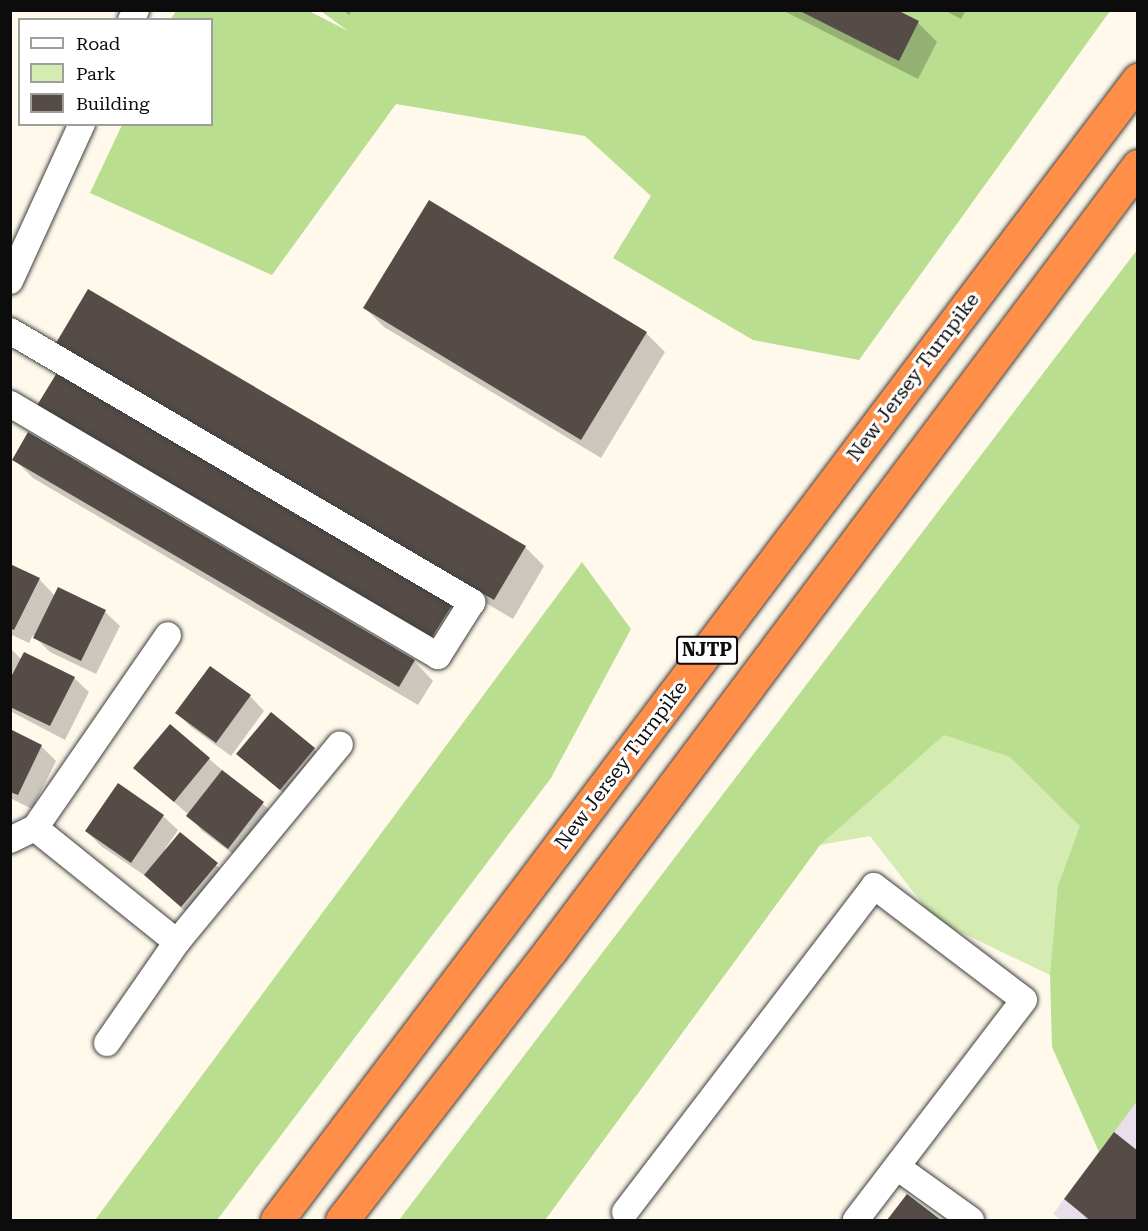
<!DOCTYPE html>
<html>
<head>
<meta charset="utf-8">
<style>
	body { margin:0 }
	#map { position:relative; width:1148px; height:1231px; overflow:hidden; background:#fff9eb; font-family:"Roboto Serif",serif }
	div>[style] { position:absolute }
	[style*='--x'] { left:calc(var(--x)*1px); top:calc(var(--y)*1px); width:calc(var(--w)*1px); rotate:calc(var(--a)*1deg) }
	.industrial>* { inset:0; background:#e9dfec }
	.green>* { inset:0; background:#d4ecb2 }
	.forest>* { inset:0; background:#b9de90 }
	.shadow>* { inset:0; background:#0003 }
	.building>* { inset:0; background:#554c47 }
	.roads { filter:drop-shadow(0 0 2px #3f3f3f) drop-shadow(0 0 2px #3f3f3f) }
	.minor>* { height:26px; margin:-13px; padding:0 13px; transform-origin:13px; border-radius:13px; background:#fff }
	.highway>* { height:33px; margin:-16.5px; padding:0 16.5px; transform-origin:16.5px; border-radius:16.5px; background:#ff8e49 }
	span { translate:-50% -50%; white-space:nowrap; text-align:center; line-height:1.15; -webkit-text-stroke:6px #fff; paint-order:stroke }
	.shield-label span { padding:2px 4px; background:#fff; border:2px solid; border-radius:4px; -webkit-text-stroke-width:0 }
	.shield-label { font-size:18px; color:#0c0c0c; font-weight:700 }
	.street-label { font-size:20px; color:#0c0c0c }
	.frame { position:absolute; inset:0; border:12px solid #0c0c0c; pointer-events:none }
	.legend { position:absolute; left:18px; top:18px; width:195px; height:108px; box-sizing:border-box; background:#fff; border:2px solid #9e9e9e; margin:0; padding:8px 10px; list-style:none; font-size:18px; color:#0c0c0c }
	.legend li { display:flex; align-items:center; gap:12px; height:30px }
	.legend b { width:30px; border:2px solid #9e9e9e }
</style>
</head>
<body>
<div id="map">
	<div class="industrial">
		<div style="clip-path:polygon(1137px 1099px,1137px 1220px,1061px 1220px,1053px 1214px)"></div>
	</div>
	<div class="green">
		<div style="clip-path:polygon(1137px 314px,1137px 839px,1050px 975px,935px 920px,870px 836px,820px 845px,545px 1220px,415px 1220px)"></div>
	</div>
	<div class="forest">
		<div style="clip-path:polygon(176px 11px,309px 11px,348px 31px,321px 11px,1110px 11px,859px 360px,753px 340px,613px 258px,651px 196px,585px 136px,396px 104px,272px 275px,90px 193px,122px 125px,212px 124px,212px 20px,171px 19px)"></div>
		<div style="clip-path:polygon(1137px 250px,1138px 1100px,1099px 1152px,1052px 1047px,1050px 975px,1058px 886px,1080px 826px,1010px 757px,944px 735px,820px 845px,545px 1220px,399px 1220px)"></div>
		<div style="clip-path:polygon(582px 562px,631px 629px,551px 778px,217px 1220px,95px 1220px)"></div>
	</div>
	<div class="shadow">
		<div style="clip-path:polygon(343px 10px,352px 10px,349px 15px)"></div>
		<div style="clip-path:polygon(782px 10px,894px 10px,918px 23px,937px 42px,918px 79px)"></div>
		<div style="clip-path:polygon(944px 10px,966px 10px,961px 19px)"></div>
		<div style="clip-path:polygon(365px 308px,646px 333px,665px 352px,601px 458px,384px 327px)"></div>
		<div style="clip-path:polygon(58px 343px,525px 547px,544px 566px,513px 619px,77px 362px)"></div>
		<div style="clip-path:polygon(58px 426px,451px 606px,470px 625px,450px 658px)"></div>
		<div style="clip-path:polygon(14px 459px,414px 661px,433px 681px,418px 705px,33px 478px)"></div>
		<div style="clip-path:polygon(10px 565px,39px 579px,55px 596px,105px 612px,120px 626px,96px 674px,50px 652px,33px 635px,29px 643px,10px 634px)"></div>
		<div style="clip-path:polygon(10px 648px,22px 660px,74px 678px,89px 692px,65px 740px,10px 711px)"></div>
		<div style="clip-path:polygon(250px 696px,264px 711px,231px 756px,191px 727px,177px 713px)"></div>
		<div style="clip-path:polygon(170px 726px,278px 817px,244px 862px,202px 831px,189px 815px,135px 768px)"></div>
		<div style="clip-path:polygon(10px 731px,41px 746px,56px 761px,32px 809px,10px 798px)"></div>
		<div style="clip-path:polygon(314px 749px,328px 763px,295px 803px,238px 754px)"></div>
		<div style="clip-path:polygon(163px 816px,178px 830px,165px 849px,167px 850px,180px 834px,232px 879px,196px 921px,147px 877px,101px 846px,86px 831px)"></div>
		<div style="clip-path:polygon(1138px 1153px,1138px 1220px,1088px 1220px,1066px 1199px)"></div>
		<div style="clip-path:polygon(907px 1196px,939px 1220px,889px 1220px)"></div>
	</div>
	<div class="building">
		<div style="clip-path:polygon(798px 10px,897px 10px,919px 21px,899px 61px)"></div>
		<div style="clip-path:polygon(429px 200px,647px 332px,581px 440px,363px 308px)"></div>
		<div style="clip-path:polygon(88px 289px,526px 546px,494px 600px,56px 343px)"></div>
		<div style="clip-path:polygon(58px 371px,452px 605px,430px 640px,36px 407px)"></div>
		<div style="clip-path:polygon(28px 432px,415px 660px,399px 687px,12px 460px)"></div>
		<div style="clip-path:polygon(10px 564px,40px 578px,14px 630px,10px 628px)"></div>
		<div style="clip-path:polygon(58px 587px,106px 610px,81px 661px,33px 638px)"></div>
		<div style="clip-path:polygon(24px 652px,75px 677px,50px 726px,10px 707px,10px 679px)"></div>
		<div style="clip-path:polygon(210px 666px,251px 695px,216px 743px,175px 713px)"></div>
		<div style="clip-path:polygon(271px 712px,315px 748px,280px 790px,236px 754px)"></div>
		<div style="clip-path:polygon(170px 724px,210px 758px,174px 802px,133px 768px)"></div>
		<div style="clip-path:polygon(10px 729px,42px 745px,18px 795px,10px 792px)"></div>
		<div style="clip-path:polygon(222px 770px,264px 802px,228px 849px,186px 816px)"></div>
		<div style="clip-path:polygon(118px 783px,164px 815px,131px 863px,85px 831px)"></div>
		<div style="clip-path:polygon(180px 832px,218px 863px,181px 907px,144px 875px)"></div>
		<div style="clip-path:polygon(1114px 1132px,1138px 1151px,1138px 1220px,1090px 1220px,1064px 1199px)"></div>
		<div style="clip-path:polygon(907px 1194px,941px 1220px,887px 1220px)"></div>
	</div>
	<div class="roads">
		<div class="minor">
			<div style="--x:131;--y:20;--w:11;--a:-63"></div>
			<div style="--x:10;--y:281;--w:173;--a:-65.4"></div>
			<div style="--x:10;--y:331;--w:536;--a:30.4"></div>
			<div style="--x:472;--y:602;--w:64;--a:122.2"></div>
			<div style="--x:438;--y:656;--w:497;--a:-149.5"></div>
			<div style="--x:35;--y:828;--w:182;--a:38.8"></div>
			<div style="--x:177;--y:942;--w:256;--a:-50.5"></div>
			<div style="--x:10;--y:840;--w:28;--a:-26"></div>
			<div style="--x:35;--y:828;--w:234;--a:-55.4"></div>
			<div style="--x:107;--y:1043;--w:123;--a:-55.3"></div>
			<div style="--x:897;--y:1167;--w:91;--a:35.6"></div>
			<div style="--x:625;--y:1212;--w:410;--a:-52.6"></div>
			<div style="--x:874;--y:886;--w:188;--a:37.2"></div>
			<div style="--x:1024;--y:1000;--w:277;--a:127.4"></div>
		</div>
		<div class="highway">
			<div style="--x:277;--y:1220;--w:1429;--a:-52.94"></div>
			<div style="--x:342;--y:1220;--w:340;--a:-52.3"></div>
			<div style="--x:550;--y:951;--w:981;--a:-53.17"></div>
		</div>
	</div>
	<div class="shield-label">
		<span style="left:707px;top:650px">NJTP</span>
	</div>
	<div class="street-label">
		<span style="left:913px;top:377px;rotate:-53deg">New Jersey Turnpike</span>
		<span style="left:621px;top:765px;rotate:-53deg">New Jersey Turnpike</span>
	</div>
	<div class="frame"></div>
	<ul class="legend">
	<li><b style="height:8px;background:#fff"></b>Road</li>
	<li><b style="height:16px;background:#d4ecb2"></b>Park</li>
	<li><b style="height:16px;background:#554c47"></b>Building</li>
	</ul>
</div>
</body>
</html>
